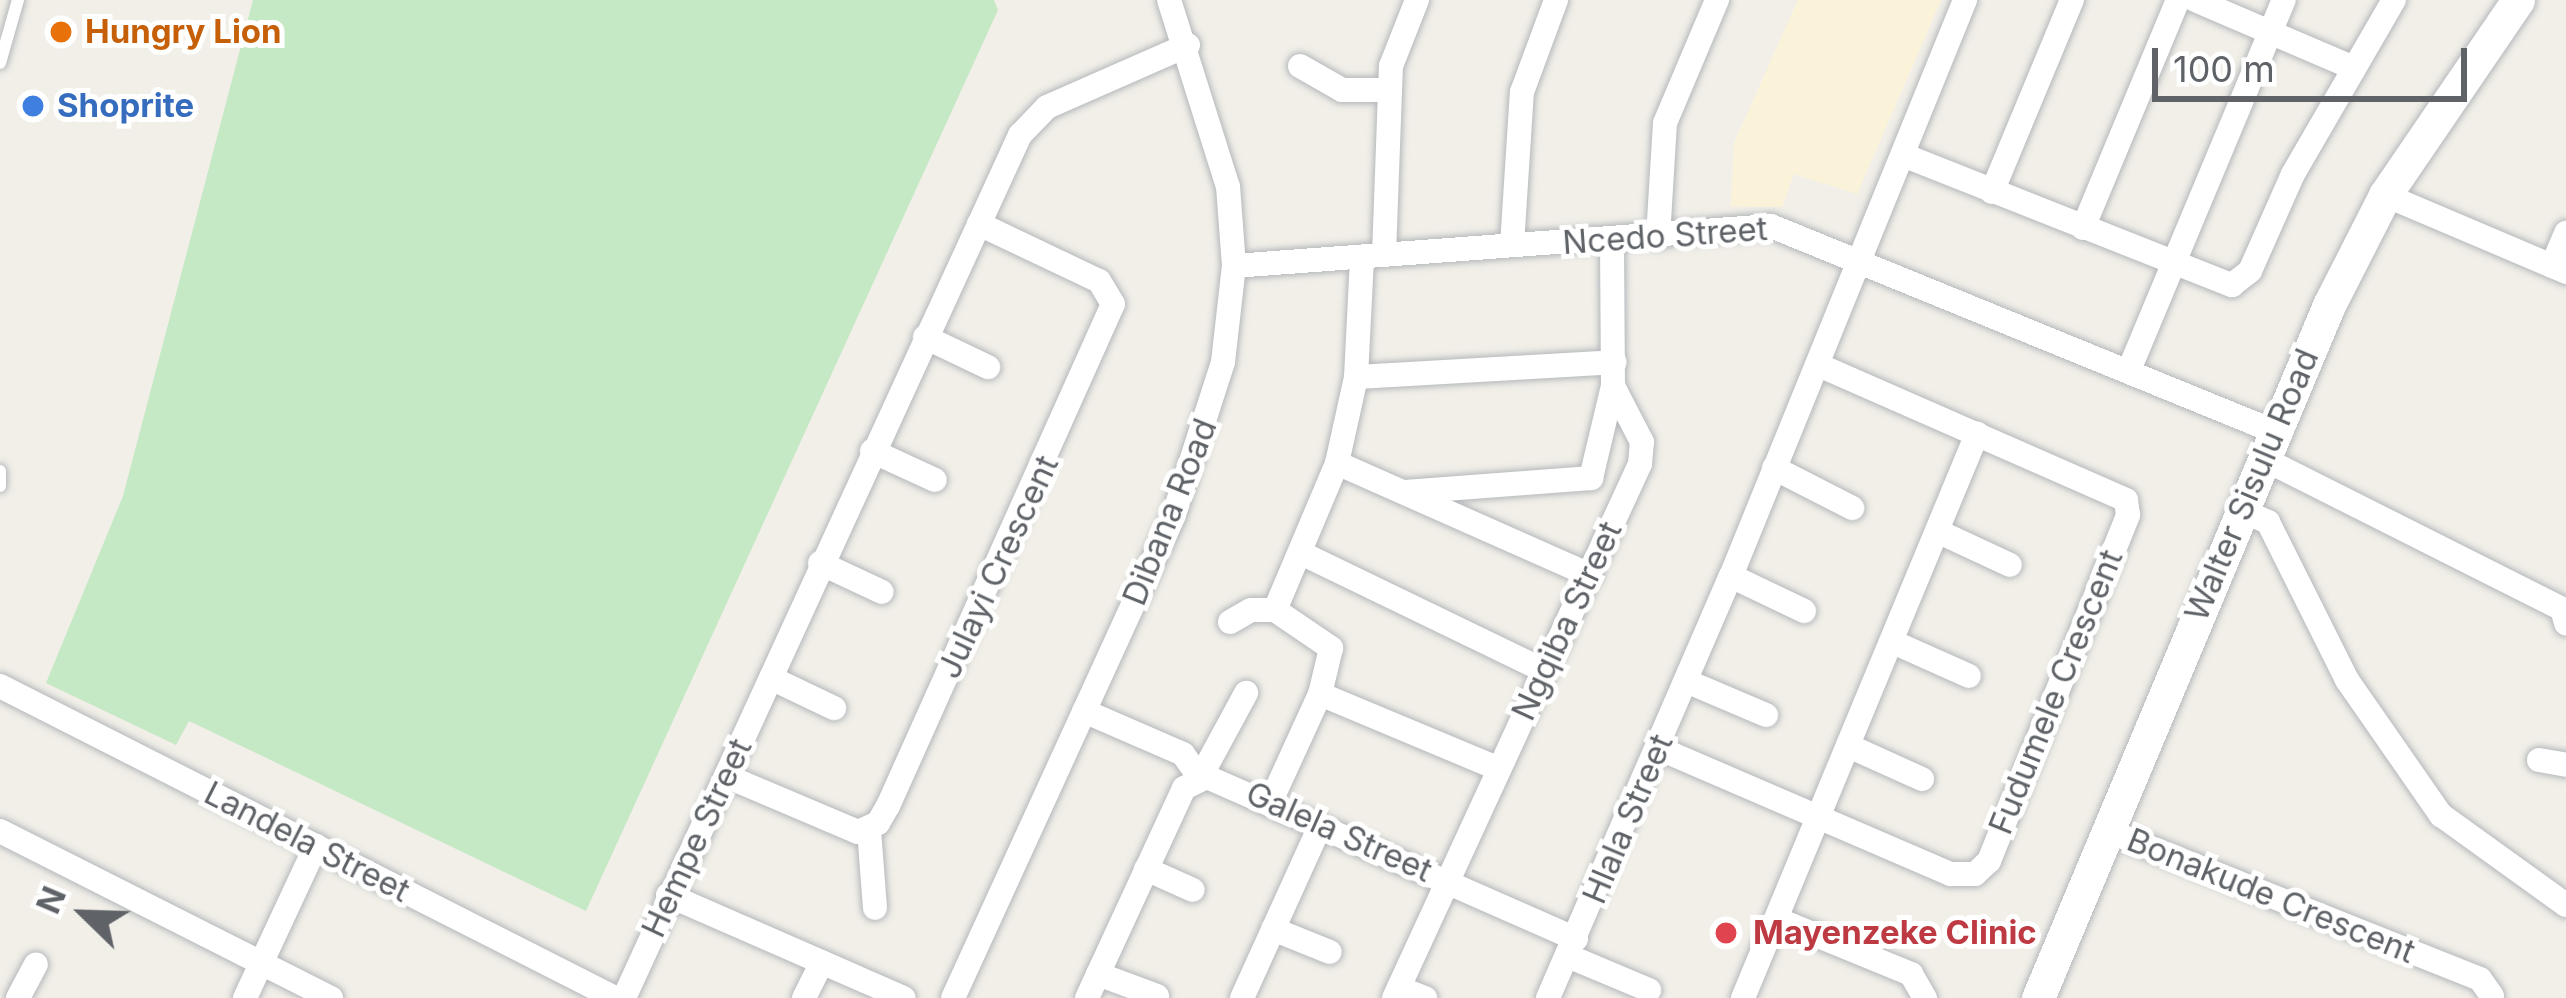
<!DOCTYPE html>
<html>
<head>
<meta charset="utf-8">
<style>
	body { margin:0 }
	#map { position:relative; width:2566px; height:998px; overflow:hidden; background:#f1efe8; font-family:Inter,sans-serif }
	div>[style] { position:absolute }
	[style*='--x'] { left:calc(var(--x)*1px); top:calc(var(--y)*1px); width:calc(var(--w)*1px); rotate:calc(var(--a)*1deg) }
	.green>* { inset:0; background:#c5e8c5 }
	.sand>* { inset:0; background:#fbf3d9 }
	.roads { filter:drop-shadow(0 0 3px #b5b8bc) drop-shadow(0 0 3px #b5b8bc) }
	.lane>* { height:12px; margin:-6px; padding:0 6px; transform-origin:6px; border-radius:6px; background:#fff }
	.street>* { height:24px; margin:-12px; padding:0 12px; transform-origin:12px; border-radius:12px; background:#fff }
	.secondary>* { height:33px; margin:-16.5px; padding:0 16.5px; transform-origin:16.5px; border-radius:16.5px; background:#fff }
	.dots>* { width:33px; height:33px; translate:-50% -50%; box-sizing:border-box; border:6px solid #fff; border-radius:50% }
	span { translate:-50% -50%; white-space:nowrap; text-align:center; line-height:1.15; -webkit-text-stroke:10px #fff; paint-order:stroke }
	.food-label { font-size:33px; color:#c56008; font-weight:700 }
	.left { translate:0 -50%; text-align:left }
	.shop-label { font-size:33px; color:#366cbe; font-weight:700 }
	.street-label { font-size:33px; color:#5f6368 }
	.health-label { font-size:33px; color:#be3a42; font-weight:700 }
	.north { position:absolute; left:24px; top:854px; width:120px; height:120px; -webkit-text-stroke:9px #fff; paint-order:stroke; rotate:293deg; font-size:33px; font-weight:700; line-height:48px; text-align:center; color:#5f6368 }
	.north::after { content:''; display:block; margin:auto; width:42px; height:54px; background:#5f6368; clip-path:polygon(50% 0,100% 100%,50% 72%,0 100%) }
	.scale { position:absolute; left:2152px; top:48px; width:315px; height:54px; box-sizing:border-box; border:6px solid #5f6368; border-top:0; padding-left:15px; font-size:36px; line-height:42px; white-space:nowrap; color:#5f6368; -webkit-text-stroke:9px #fff; paint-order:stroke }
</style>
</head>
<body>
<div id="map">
	<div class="green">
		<div style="clip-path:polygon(253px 0,994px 0,998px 10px,586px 911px,189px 721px,176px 745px,46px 683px,123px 496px)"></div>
	</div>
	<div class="sand">
		<div style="clip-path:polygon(1798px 0,1941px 0,1857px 194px,1794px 174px,1782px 207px,1731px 207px,1734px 143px)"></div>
	</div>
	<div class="roads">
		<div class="lane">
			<div style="--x:0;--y:63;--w:66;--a:-74.1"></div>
			<div style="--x:0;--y:471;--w:15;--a:90"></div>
		</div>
		<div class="street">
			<div style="--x:2195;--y:0;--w:173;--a:23.2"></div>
			<div style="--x:1300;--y:66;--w:48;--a:29.7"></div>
			<div style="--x:1342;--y:90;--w:47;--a:0"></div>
			<div style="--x:1903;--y:155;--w:354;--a:21.6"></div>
			<div style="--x:2232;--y:285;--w:23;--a:-38"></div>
			<div style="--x:2250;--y:271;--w:106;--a:-66.1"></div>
			<div style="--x:2293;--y:174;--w:201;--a:-59.9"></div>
			<div style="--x:1992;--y:192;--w:208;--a:-67.4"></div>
			<div style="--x:2385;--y:195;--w:197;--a:23"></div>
			<div style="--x:2083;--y:228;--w:247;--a:-67.4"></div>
			<div style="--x:1658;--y:237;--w:114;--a:-86.5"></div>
			<div style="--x:1665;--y:123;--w:134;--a:-67.1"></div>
			<div style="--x:1512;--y:245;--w:153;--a:-86.3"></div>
			<div style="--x:1522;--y:92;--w:98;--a:-69.7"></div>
			<div style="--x:1384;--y:255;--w:189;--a:-87.9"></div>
			<div style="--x:1391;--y:66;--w:71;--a:-68.5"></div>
			<div style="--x:1234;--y:266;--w:538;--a:-4.26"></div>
			<div style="--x:1771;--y:226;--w:542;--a:22.21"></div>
			<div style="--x:2552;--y:266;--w:36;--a:-67"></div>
			<div style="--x:925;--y:337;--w:70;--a:25.5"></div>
			<div style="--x:2129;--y:370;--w:401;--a:-67.3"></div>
			<div style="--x:1356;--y:377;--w:259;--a:-3.3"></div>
			<div style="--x:872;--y:451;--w:69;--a:24.7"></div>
			<div style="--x:2262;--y:458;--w:336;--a:26.7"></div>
			<div style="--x:2562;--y:609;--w:15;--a:74"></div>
			<div style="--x:1337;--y:463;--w:277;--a:23.9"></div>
			<div style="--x:1774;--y:468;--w:88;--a:27.1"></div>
			<div style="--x:1405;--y:492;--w:187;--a:-4.3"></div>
			<div style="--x:1591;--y:478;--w:95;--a:-76.6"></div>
			<div style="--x:2241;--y:510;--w:30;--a:24"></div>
			<div style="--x:2268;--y:522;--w:177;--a:63.4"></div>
			<div style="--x:2347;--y:680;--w:165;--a:55.2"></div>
			<div style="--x:2441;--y:815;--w:154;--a:35.8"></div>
			<div style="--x:1939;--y:532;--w:78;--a:24.9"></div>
			<div style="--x:1301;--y:553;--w:271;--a:25.8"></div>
			<div style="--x:820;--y:563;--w:68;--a:25.1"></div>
			<div style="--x:1731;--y:576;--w:81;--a:25.6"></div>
			<div style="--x:1275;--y:610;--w:160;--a:-67.1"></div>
			<div style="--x:1337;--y:463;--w:88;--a:-77.5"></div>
			<div style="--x:1356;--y:377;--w:120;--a:-87.1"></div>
			<div style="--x:1230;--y:622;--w:24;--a:-30"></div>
			<div style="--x:1251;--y:610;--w:24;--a:0"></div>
			<div style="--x:1275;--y:610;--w:68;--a:34.2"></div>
			<div style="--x:1331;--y:648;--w:47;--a:103.4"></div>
			<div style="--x:1320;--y:694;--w:118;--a:114.6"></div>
			<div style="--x:1893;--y:642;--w:83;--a:24.1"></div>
			<div style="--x:771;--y:678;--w:70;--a:25.5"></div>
			<div style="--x:1686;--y:681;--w:87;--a:23"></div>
			<div style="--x:0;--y:686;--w:690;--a:26.9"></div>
			<div style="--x:1320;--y:694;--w:192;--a:22.7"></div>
			<div style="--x:1084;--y:711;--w:108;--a:23.5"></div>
			<div style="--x:1183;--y:754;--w:29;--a:55"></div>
			<div style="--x:1200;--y:778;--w:97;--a:-61.6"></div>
			<div style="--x:1851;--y:747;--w:78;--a:24.3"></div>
			<div style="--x:1658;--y:748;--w:319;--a:23.3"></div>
			<div style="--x:1951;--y:874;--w:24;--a:0"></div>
			<div style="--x:1975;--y:874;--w:19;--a:-43"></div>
			<div style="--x:1989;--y:861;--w:373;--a:-68.1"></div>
			<div style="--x:2128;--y:515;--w:15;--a:-98"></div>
			<div style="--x:2126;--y:500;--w:336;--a:-156.3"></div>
			<div style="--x:2539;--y:760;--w:27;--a:10"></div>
			<div style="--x:726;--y:776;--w:143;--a:23"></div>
			<div style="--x:858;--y:832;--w:22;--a:-24"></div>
			<div style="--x:878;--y:823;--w:20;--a:-60"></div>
			<div style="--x:888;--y:806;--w:550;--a:-65.86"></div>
			<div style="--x:1113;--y:304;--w:27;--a:-121"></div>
			<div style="--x:1099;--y:281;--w:133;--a:-154.6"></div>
			<div style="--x:869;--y:830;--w:78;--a:85.6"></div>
			<div style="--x:0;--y:831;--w:371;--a:26.8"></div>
			<div style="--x:2108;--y:831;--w:400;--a:21.7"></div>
			<div style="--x:2480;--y:979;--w:21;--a:55"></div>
			<div style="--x:1146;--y:869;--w:51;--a:24.1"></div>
			<div style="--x:668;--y:895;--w:257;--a:23.6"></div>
			<div style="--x:1779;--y:920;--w:143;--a:22.2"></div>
			<div style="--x:1911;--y:974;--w:28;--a:60"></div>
			<div style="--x:1273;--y:929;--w:61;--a:22"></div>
			<div style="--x:1568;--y:956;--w:88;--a:22.8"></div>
			<div style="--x:1098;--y:974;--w:63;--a:20.4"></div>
			<div style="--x:1399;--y:988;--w:28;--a:21"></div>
			<div style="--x:18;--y:998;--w:38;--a:-62"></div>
			<div style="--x:245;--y:998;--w:168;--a:-65"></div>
			<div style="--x:624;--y:998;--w:950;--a:-65.35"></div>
			<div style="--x:1020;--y:135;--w:39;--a:-46"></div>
			<div style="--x:1047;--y:107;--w:154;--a:-23.7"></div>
			<div style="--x:804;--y:998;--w:40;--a:-63.4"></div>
			<div style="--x:953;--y:998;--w:529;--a:-65.42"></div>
			<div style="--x:1173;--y:517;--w:163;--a:-72.1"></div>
			<div style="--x:1223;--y:362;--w:97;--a:-83.5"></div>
			<div style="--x:1234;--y:266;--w:79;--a:-94.3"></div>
			<div style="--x:1228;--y:187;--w:196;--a:-107.5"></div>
			<div style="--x:1087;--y:998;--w:231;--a:-65.2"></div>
			<div style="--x:1184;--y:788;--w:25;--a:-26"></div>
			<div style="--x:1207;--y:777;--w:403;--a:23.7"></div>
			<div style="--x:1242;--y:998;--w:189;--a:-65.6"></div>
			<div style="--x:1394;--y:998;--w:588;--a:-65.27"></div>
			<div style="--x:1640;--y:464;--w:22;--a:-85"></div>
			<div style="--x:1642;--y:442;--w:63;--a:-117.4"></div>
			<div style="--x:1613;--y:386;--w:144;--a:-90.4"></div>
			<div style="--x:1548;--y:998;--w:460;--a:-66.6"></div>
			<div style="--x:1731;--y:576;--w:622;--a:-67.89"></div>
			<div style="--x:1743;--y:998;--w:611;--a:-67.47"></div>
		</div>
		<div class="secondary">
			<div style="--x:2038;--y:998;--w:752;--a:-67.22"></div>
			<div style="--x:2329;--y:305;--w:123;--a:-63"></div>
			<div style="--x:2385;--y:195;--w:236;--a:-55.7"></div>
		</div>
	</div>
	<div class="dots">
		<div style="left:61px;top:32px;background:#e8710a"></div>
		<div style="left:33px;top:106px;background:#3f7fe0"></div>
		<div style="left:1726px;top:933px;background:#e0444e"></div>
	</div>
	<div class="food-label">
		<span class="left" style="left:85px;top:32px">Hungry Lion</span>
	</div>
	<div class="shop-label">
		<span class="left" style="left:57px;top:106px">Shoprite</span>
	</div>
	<div class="street-label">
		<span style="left:1665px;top:236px;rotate:-4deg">Ncedo Street</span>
		<span style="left:2252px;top:485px;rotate:-67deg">Walter Sisulu Road</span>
		<span style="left:1170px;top:512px;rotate:-68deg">Dibana Road</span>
		<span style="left:998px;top:567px;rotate:-65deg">Julayi Crescent</span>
		<span style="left:1567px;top:621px;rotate:-65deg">Ngqiba Street</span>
		<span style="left:2056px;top:692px;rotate:-68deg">Fudumele Crescent</span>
		<span style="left:1628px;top:819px;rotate:-67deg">Hlala Street</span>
		<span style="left:1339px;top:832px;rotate:24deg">Galela Street</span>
		<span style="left:697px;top:838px;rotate:-65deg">Hempe Street</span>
		<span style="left:307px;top:842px;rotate:27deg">Landela Street</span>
		<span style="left:2271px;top:896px;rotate:22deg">Bonakude Crescent</span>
	</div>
	<div class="health-label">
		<span class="left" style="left:1753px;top:933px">Mayenzeke Clinic</span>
	</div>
	<div class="north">N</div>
	<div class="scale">100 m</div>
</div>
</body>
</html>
